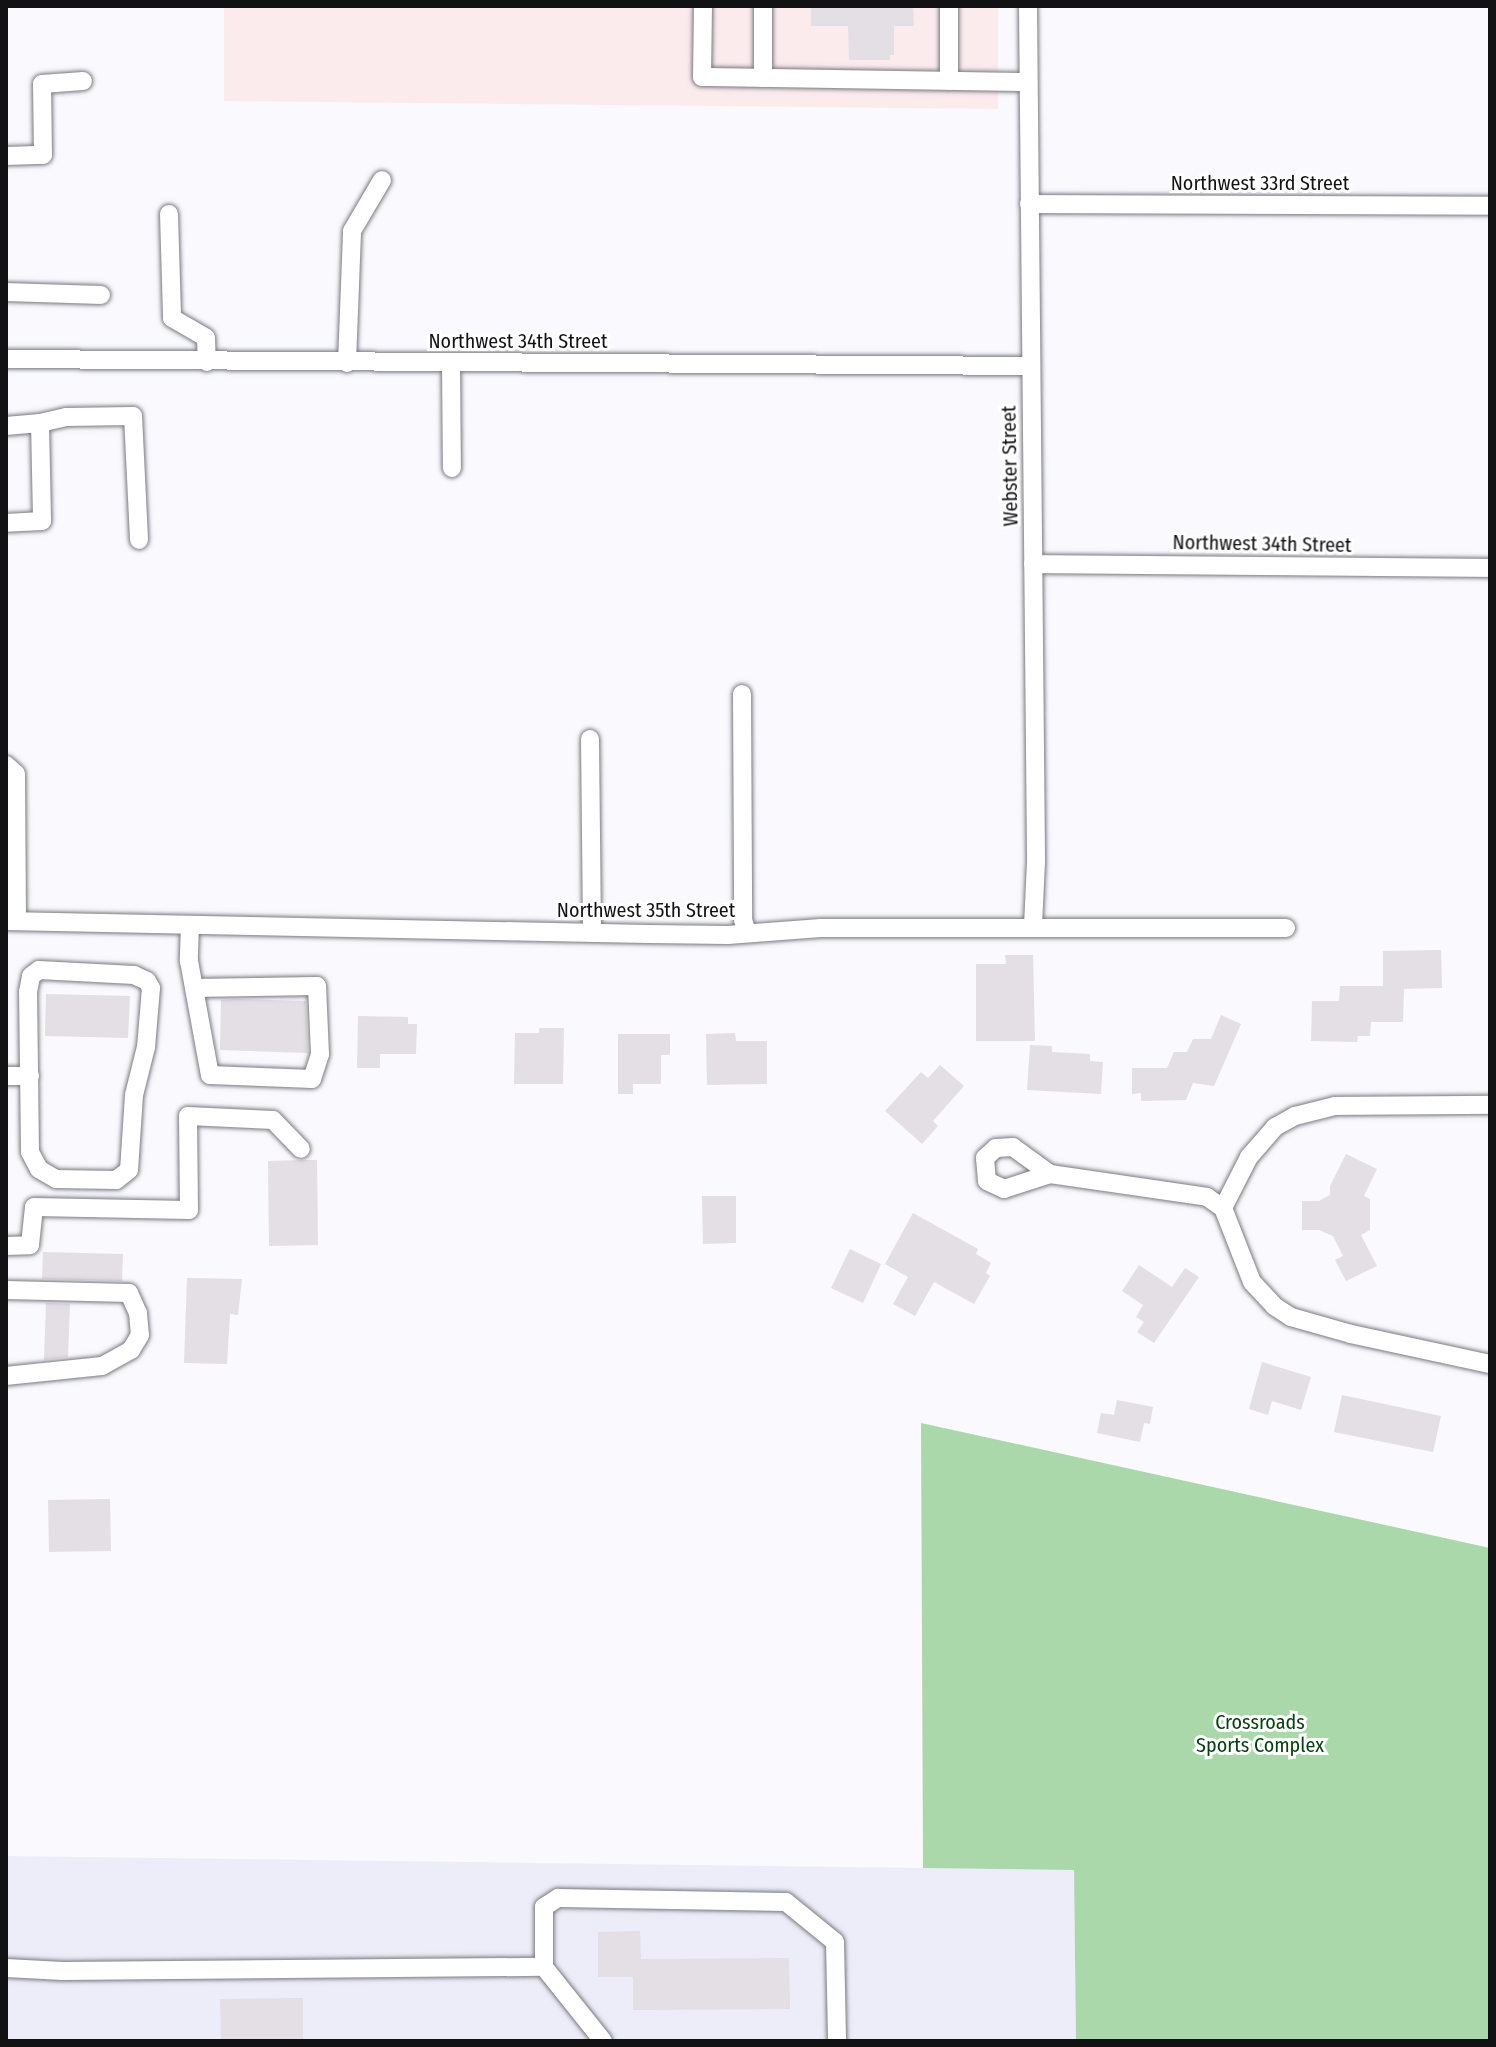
<!DOCTYPE html>
<html>
<head>
<meta charset="utf-8">
<style>
	body { margin:0 }
	#map { position:relative; width:1496px; height:2047px; overflow:hidden; background:#f9f9fe; font-family:"Fira Sans Condensed",sans-serif }
	div>[style] { position:absolute }
	[style*='--x'] { left:calc(var(--x)*1px); top:calc(var(--y)*1px); width:calc(var(--w)*1px); rotate:calc(var(--a)*1deg) }
	.built>* { inset:0; background:#ecedf8 }
	.education>* { inset:0; background:#fcebed }
	.green>* { inset:0; background:#abd8ab }
	.building>* { inset:0; background:#e4dee5 }
	.roads { filter:drop-shadow(0 0 2px #797a81) drop-shadow(0 0 2px #797a81) }
	.minor>* { height:18px; margin:-9px; padding:0 9px; transform-origin:9px; border-radius:9px; background:#fff }
	span { translate:-50% -50%; white-space:nowrap; text-align:center; line-height:1.15; -webkit-text-stroke:6px #fff; paint-order:stroke }
	.street-label { font-size:20px; color:#121215 }
	.park-label { font-size:20px; color:#074010 }
	.frame { position:absolute; inset:0; border:8px solid #121215; pointer-events:none }
</style>
</head>
<body>
<div id="map">
	<div class="built">
		<div style="clip-path:polygon(6px 1856px,1074px 1870px,1076px 2041px,7px 2041px)"></div>
	</div>
	<div class="education">
		<div style="clip-path:polygon(224px 6px,998px 6px,998px 109px,224px 101px)"></div>
	</div>
	<div class="green">
		<div style="clip-path:polygon(921px 1423px,1490px 1548px,1490px 2041px,1076px 2041px,1074px 1870px,923px 1868px)"></div>
	</div>
	<div class="building">
		<div style="clip-path:polygon(811px 6px,913px 6px,914px 26px,894px 26px,894px 55px,890px 55px,890px 60px,849px 60px,848px 26px,811px 26px)"></div>
		<div style="clip-path:polygon(1441px 950px,1442px 988px,1404px 989px,1403px 1022px,1371px 1022px,1370px 1036px,1358px 1036px,1357px 1042px,1311px 1041px,1312px 1001px,1339px 1001px,1340px 986px,1383px 986px,1383px 951px)"></div>
		<div style="clip-path:polygon(1005px 955px,1033px 955px,1035px 1041px,976px 1041px,976px 964px,1006px 964px)"></div>
		<div style="clip-path:polygon(46px 994px,130px 996px,128px 1038px,45px 1036px)"></div>
		<div style="clip-path:polygon(236px 999px,306px 1001px,308px 1053px,220px 1050px,221px 1000px)"></div>
		<div style="clip-path:polygon(1221px 1015px,1241px 1024px,1214px 1086px,1193px 1083px,1186px 1100px,1141px 1101px,1141px 1093px,1132px 1094px,1132px 1068px,1167px 1068px,1174px 1052px,1187px 1052px,1193px 1039px,1211px 1039px)"></div>
		<div style="clip-path:polygon(358px 1016px,408px 1017px,408px 1024px,417px 1024px,416px 1054px,380px 1054px,380px 1068px,357px 1068px)"></div>
		<div style="clip-path:polygon(539px 1028px,564px 1028px,563px 1084px,514px 1084px,515px 1033px,539px 1033px)"></div>
		<div style="clip-path:polygon(735px 1033px,736px 1041px,767px 1041px,767px 1084px,707px 1085px,706px 1034px)"></div>
		<div style="clip-path:polygon(618px 1034px,670px 1034px,670px 1055px,661px 1055px,661px 1084px,633px 1084px,633px 1094px,618px 1094px)"></div>
		<div style="clip-path:polygon(1030px 1045px,1052px 1046px,1052px 1052px,1090px 1054px,1090px 1061px,1103px 1062px,1101px 1094px,1027px 1090px)"></div>
		<div style="clip-path:polygon(940px 1065px,964px 1086px,933px 1121px,938px 1126px,922px 1144px,885px 1111px,921px 1072px,928px 1078px)"></div>
		<div style="clip-path:polygon(1346px 1154px,1377px 1169px,1364px 1196px,1370px 1199px,1370px 1230px,1361px 1235px,1377px 1266px,1346px 1281px,1335px 1260px,1343px 1256px,1333px 1236px,1319px 1230px,1302px 1230px,1302px 1201px,1319px 1201px,1330px 1195px,1330px 1186px)"></div>
		<div style="clip-path:polygon(304px 1160px,317px 1160px,318px 1245px,269px 1246px,268px 1161px)"></div>
		<div style="clip-path:polygon(702px 1196px,736px 1196px,736px 1243px,703px 1244px)"></div>
		<div style="clip-path:polygon(913px 1213px,978px 1249px,976px 1254px,991px 1263px,986px 1273px,990px 1276px,974px 1304px,934px 1282px,915px 1316px,893px 1304px,908px 1277px,885px 1264px)"></div>
		<div style="clip-path:polygon(850px 1249px,881px 1264px,863px 1303px,831px 1288px)"></div>
		<div style="clip-path:polygon(43px 1252px,123px 1254px,122px 1281px,42px 1279px)"></div>
		<div style="clip-path:polygon(1139px 1265px,1172px 1287px,1185px 1268px,1199px 1277px,1154px 1343px,1137px 1332px,1144px 1322px,1136px 1317px,1143px 1305px,1122px 1291px)"></div>
		<div style="clip-path:polygon(187px 1278px,242px 1279px,238px 1315px,230px 1314px,227px 1364px,184px 1363px)"></div>
		<div style="clip-path:polygon(46px 1303px,70px 1304px,68px 1357px,44px 1360px)"></div>
		<div style="clip-path:polygon(1262px 1362px,1311px 1377px,1301px 1410px,1272px 1401px,1268px 1415px,1249px 1409px)"></div>
		<div style="clip-path:polygon(1342px 1395px,1441px 1416px,1433px 1452px,1334px 1432px)"></div>
		<div style="clip-path:polygon(1117px 1400px,1153px 1407px,1150px 1424px,1144px 1423px,1140px 1442px,1097px 1433px,1101px 1413px,1114px 1415px)"></div>
		<div style="clip-path:polygon(110px 1499px,111px 1551px,49px 1552px,48px 1500px)"></div>
		<div style="clip-path:polygon(640px 1931px,641px 1959px,789px 1958px,790px 2009px,633px 2010px,633px 1977px,598px 1977px,598px 1932px)"></div>
		<div style="clip-path:polygon(303px 1998px,303px 2041px,221px 2041px,220px 1999px)"></div>
	</div>
	<div class="roads">
		<div class="minor">
			<div style="--x:703;--y:6;--w:71;--a:90.8"></div>
			<div style="--x:702;--y:77;--w:326;--a:0.9"></div>
			<div style="--x:949;--y:6;--w:75;--a:90"></div>
			<div style="--x:1028;--y:6;--w:856;--a:89.46"></div>
			<div style="--x:1036;--y:862;--w:64;--a:92.7"></div>
			<div style="--x:763;--y:78;--w:72;--a:-90"></div>
			<div style="--x:6;--y:156;--w:37;--a:-2"></div>
			<div style="--x:43;--y:155;--w:71;--a:-90.8"></div>
			<div style="--x:42;--y:84;--w:41;--a:-4.2"></div>
			<div style="--x:1029;--y:204;--w:461;--a:0.2"></div>
			<div style="--x:169;--y:214;--w:104;--a:88.3"></div>
			<div style="--x:172;--y:318;--w:39;--a:30"></div>
			<div style="--x:206;--y:338;--w:24;--a:88"></div>
			<div style="--x:6;--y:292;--w:95;--a:1.8"></div>
			<div style="--x:6;--y:359;--w:1025;--a:0.39"></div>
			<div style="--x:347;--y:363;--w:132;--a:-87.8"></div>
			<div style="--x:352;--y:231;--w:59;--a:-59.5"></div>
			<div style="--x:451;--y:363;--w:105;--a:89.5"></div>
			<div style="--x:40;--y:423;--w:27;--a:-13"></div>
			<div style="--x:66;--y:417;--w:67;--a:-0.9"></div>
			<div style="--x:133;--y:416;--w:124;--a:87.2"></div>
			<div style="--x:6;--y:426;--w:34;--a:-5"></div>
			<div style="--x:40;--y:423;--w:98;--a:88.8"></div>
			<div style="--x:42;--y:521;--w:36;--a:177"></div>
			<div style="--x:1033;--y:564;--w:457;--a:0.5"></div>
			<div style="--x:742;--y:694;--w:226;--a:89.7"></div>
			<div style="--x:743;--y:920;--w:13;--a:72"></div>
			<div style="--x:590;--y:739;--w:194;--a:89.4"></div>
			<div style="--x:6;--y:765;--w:13;--a:42"></div>
			<div style="--x:16;--y:774;--w:147;--a:89.6"></div>
			<div style="--x:6;--y:921;--w:642;--a:1.16"></div>
			<div style="--x:648;--y:934;--w:80;--a:0.7"></div>
			<div style="--x:728;--y:935;--w:93;--a:-4.3"></div>
			<div style="--x:821;--y:928;--w:465;--a:0"></div>
			<div style="--x:190;--y:925;--w:36;--a:92"></div>
			<div style="--x:189;--y:961;--w:116;--a:79.6"></div>
			<div style="--x:210;--y:1075;--w:102;--a:2.2"></div>
			<div style="--x:312;--y:1079;--w:26;--a:-72"></div>
			<div style="--x:320;--y:1054;--w:68;--a:-92.5"></div>
			<div style="--x:317;--y:986;--w:123;--a:179.1"></div>
			<div style="--x:39;--y:970;--w:95;--a:3"></div>
			<div style="--x:134;--y:975;--w:14;--a:25"></div>
			<div style="--x:147;--y:981;--w:8;--a:60"></div>
			<div style="--x:151;--y:988;--w:59;--a:94.8"></div>
			<div style="--x:146;--y:1047;--w:49;--a:104"></div>
			<div style="--x:134;--y:1095;--w:75;--a:93.8"></div>
			<div style="--x:129;--y:1170;--w:16;--a:142"></div>
			<div style="--x:116;--y:1180;--w:60;--a:-179"></div>
			<div style="--x:56;--y:1179;--w:20;--a:-150"></div>
			<div style="--x:39;--y:1169;--w:19;--a:-118"></div>
			<div style="--x:30;--y:1152;--w:160;--a:-90.7"></div>
			<div style="--x:28;--y:992;--w:16;--a:-79"></div>
			<div style="--x:31;--y:976;--w:10;--a:-37"></div>
			<div style="--x:6;--y:1076;--w:24;--a:0"></div>
			<div style="--x:1050;--y:1174;--w:46;--a:-143.9"></div>
			<div style="--x:1013;--y:1147;--w:17;--a:177"></div>
			<div style="--x:996;--y:1148;--w:15;--a:138"></div>
			<div style="--x:985;--y:1158;--w:23;--a:85"></div>
			<div style="--x:987;--y:1181;--w:19;--a:25"></div>
			<div style="--x:1004;--y:1189;--w:48;--a:-18.1"></div>
			<div style="--x:1050;--y:1174;--w:159;--a:8.3"></div>
			<div style="--x:1207;--y:1197;--w:19;--a:35"></div>
			<div style="--x:1223;--y:1208;--w:79;--a:68.6"></div>
			<div style="--x:1252;--y:1282;--w:33;--a:47"></div>
			<div style="--x:1274;--y:1306;--w:20;--a:33"></div>
			<div style="--x:1291;--y:1317;--w:62;--a:15.8"></div>
			<div style="--x:1351;--y:1334;--w:142;--a:12.2"></div>
			<div style="--x:1223;--y:1208;--w:57;--a:-63"></div>
			<div style="--x:1249;--y:1157;--w:40;--a:-49"></div>
			<div style="--x:1275;--y:1127;--w:23;--a:-29"></div>
			<div style="--x:1295;--y:1116;--w:41;--a:-14"></div>
			<div style="--x:1335;--y:1106;--w:155;--a:-0.4"></div>
			<div style="--x:6;--y:1246;--w:24;--a:-2"></div>
			<div style="--x:30;--y:1245;--w:38;--a:-84"></div>
			<div style="--x:34;--y:1207;--w:155;--a:1.1"></div>
			<div style="--x:189;--y:1210;--w:94;--a:-90.6"></div>
			<div style="--x:188;--y:1116;--w:85;--a:2.7"></div>
			<div style="--x:273;--y:1120;--w:40;--a:46"></div>
			<div style="--x:6;--y:1290;--w:123;--a:1.4"></div>
			<div style="--x:129;--y:1293;--w:22;--a:66"></div>
			<div style="--x:138;--y:1313;--w:22;--a:85"></div>
			<div style="--x:140;--y:1335;--w:17;--a:121"></div>
			<div style="--x:131;--y:1350;--w:33;--a:151"></div>
			<div style="--x:102;--y:1366;--w:97;--a:174.1"></div>
			<div style="--x:6;--y:1968;--w:57;--a:3"></div>
			<div style="--x:63;--y:1971;--w:481;--a:-0.5"></div>
			<div style="--x:603;--y:2041;--w:95;--a:-128.6"></div>
			<div style="--x:544;--y:1967;--w:60;--a:-90"></div>
			<div style="--x:544;--y:1907;--w:17;--a:-33"></div>
			<div style="--x:558;--y:1898;--w:228;--a:1"></div>
			<div style="--x:786;--y:1902;--w:63;--a:39.2"></div>
			<div style="--x:835;--y:1942;--w:99;--a:88.8"></div>
		</div>
	</div>
	<div class="street-label">
		<span style="left:1260px;top:183px">Northwest 33rd Street</span>
		<span style="left:518px;top:341px">Northwest 34th Street</span>
		<span style="left:1010px;top:466px;rotate:-91deg">Webster Street</span>
		<span style="left:1262px;top:544px;rotate:1deg">Northwest 34th Street</span>
		<span style="left:646px;top:910px">Northwest 35th Street</span>
	</div>
	<div class="park-label">
		<span style="left:1260px;top:1734px">Crossroads<br>Sports Complex</span>
	</div>
	<div class="frame"></div>
</div>
</body>
</html>
